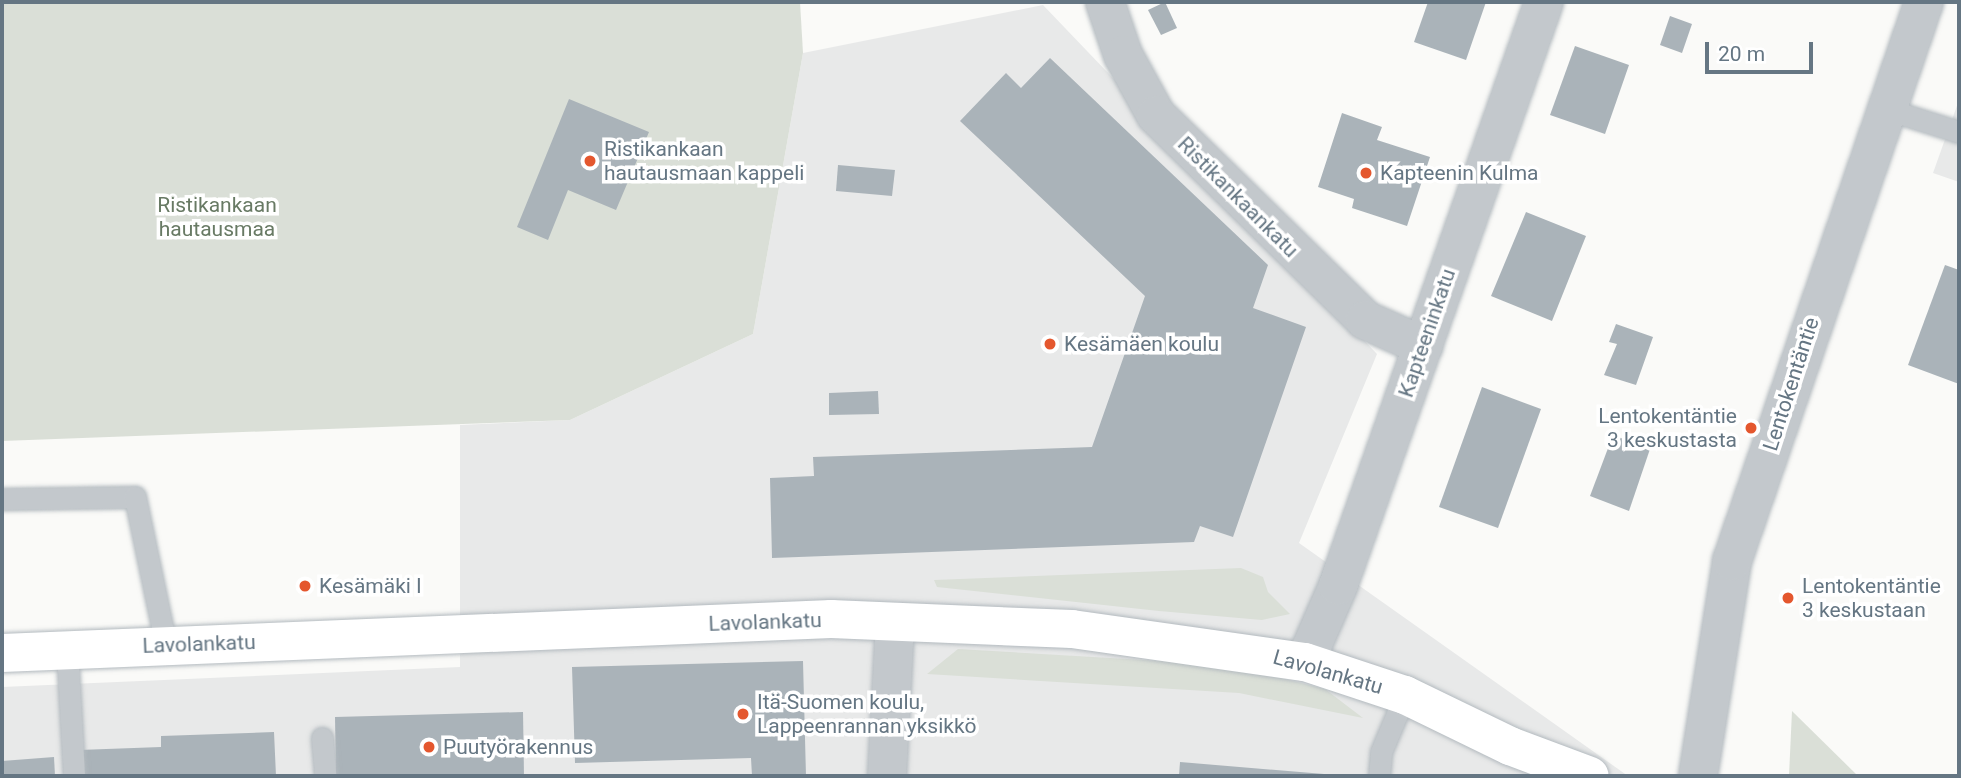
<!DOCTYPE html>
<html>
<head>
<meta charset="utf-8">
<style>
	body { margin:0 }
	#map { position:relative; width:1961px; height:778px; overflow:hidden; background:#fafaf8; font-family:Roboto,sans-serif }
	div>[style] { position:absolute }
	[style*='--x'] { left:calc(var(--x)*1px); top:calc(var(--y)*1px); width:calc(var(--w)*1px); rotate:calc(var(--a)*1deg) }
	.built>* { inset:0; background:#e8e9e9 }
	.green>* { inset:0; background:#dadfd7 }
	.building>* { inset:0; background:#aab3b9 }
	.roads { filter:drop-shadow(0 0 2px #b3babf) drop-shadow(0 0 2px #b3babf) }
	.service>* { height:21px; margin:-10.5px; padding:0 10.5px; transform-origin:10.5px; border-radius:10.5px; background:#c3c8cc }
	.minor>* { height:38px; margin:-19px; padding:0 19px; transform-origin:19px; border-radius:19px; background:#c3c8cc }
	.tertiary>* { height:38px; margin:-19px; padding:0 19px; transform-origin:19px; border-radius:19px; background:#c3c8cc }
	.secondary>* { height:38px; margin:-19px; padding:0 19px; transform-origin:19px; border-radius:19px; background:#fff }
	.dots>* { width:19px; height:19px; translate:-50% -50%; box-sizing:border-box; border:4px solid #fff; border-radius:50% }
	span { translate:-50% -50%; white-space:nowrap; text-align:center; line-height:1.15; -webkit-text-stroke:7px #fff; paint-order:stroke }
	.poi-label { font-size:21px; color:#657683 }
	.left { translate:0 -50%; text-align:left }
	.right { translate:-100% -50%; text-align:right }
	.street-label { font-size:21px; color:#657683 }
	.park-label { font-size:21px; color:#687a64 }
	.frame { position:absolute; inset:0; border:4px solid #657683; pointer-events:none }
	.scale { position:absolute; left:1705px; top:42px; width:108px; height:32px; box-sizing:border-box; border:4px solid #657683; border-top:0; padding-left:9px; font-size:21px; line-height:24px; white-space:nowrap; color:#657683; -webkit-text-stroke:5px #fff; paint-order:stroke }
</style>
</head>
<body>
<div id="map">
	<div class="built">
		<div style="clip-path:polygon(1043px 5px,1377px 354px,1299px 543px,1628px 776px,2px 776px,2px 687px,460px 667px,460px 425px,570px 420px,753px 334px,803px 53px)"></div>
		<div style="clip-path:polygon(1959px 100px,1959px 182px,1933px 173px)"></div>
	</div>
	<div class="green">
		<div style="clip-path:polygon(2px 2px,800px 2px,803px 53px,753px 334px,570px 420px,2px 441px)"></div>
		<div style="clip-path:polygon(1241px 568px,1263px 577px,1268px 592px,1290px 614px,1262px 620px,1159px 611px,937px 587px,934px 580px)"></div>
		<div style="clip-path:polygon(958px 649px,1229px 665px,1325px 689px,1363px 718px,1239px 693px,927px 674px)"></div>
		<div style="clip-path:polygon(1792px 711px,1858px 776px,1789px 776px)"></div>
	</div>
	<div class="building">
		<div style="clip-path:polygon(1165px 2px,1177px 28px,1161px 35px,1148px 10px)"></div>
		<div style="clip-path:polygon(1428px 2px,1486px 2px,1466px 60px,1414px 42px)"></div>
		<div style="clip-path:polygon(1670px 16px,1692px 24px,1682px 53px,1660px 45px)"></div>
		<div style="clip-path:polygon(1575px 46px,1629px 65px,1605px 134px,1550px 115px)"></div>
		<div style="clip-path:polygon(1050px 58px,1268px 265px,1253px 308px,1306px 327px,1233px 537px,1200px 526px,1194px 542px,772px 558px,770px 478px,814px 476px,813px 457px,1092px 447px,1145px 296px,960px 121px,1006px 73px,1021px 88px)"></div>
		<div style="clip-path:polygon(569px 99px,649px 132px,616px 210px,568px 190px,548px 240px,517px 227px)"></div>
		<div style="clip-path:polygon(1342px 113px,1382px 127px,1377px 140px,1430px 157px,1407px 226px,1352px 208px,1354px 199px,1318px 187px)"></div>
		<div style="clip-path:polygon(838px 165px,895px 170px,892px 196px,836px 191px)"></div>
		<div style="clip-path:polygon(1526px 212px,1586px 236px,1552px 321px,1491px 296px)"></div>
		<div style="clip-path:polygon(1945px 265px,1959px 270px,1959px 384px,1908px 365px)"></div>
		<div style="clip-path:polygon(1616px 324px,1653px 337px,1636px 385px,1604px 375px,1617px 344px,1609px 342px)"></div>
		<div style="clip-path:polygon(1482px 387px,1541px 409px,1498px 528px,1439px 507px)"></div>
		<div style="clip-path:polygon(878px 391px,879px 414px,829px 415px,829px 393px)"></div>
		<div style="clip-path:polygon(1613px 435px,1650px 449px,1629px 511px,1590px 496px)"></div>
		<div style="clip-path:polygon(803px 661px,806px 776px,752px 776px,751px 758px,575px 763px,572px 667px)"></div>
		<div style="clip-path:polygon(523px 712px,524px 776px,336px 776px,335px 717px)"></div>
		<div style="clip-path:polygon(274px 732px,276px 776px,80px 776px,79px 750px,161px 747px,161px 736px)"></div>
		<div style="clip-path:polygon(54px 757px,55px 776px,2px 776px,2px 761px)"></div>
		<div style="clip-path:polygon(1180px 762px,1324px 774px,1324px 776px,1179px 776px)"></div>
	</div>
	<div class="roads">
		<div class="service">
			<div style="--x:1886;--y:109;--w:77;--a:17.5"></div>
			<div style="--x:2;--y:499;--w:133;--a:-0.9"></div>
			<div style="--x:135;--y:497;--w:151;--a:78.2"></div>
			<div style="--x:67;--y:650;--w:126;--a:86.8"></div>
			<div style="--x:322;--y:738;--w:38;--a:85"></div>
			<div style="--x:1379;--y:776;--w:24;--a:-85"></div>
			<div style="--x:1381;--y:752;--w:62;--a:-67.2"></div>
		</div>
		<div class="minor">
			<div style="--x:1105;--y:2;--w:56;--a:71.2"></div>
			<div style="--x:1123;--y:55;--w:68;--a:61.2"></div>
			<div style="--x:1156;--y:115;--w:293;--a:44.4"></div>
			<div style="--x:1365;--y:320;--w:64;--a:24.1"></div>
			<div style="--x:1305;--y:662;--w:83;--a:-66.5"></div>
			<div style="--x:1338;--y:586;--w:619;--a:-70.57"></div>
			<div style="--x:887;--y:776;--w:154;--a:-87"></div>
		</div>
		<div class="tertiary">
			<div style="--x:1698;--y:776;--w:218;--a:-81"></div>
			<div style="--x:1732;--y:561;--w:591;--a:-71.04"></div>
		</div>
		<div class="secondary">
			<div style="--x:2;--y:653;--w:830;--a:-2.35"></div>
			<div style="--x:831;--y:619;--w:241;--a:2.4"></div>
			<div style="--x:1072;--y:629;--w:235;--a:8.1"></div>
			<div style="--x:1305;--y:662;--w:105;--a:18.3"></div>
			<div style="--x:1405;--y:695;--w:117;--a:25.9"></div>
			<div style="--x:1510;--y:746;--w:85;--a:20.6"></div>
		</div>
	</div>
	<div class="dots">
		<div style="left:590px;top:161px;background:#e4572e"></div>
		<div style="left:1366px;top:173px;background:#e4572e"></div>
		<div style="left:1050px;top:344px;background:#e4572e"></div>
		<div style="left:1751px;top:428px;background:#e4572e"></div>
		<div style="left:305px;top:586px;background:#e4572e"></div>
		<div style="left:1788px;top:598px;background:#e4572e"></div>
		<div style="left:743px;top:714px;background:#e4572e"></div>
		<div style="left:429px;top:747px;background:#e4572e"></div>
	</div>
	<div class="poi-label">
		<span class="left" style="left:604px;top:161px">Ristikankaan<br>hautausmaan kappeli</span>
		<span class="left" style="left:1380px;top:173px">Kapteenin Kulma</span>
		<span class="left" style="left:1064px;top:344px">Kesämäen koulu</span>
		<span class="right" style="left:1737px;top:428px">Lentokentäntie<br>3 keskustasta</span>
		<span class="left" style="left:319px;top:586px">Kesämäki I</span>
		<span class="left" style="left:1802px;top:598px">Lentokentäntie<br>3 keskustaan</span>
		<span class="left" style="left:757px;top:714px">Itä-Suomen koulu,<br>Lappeenrannan yksikkö</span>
		<span class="left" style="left:443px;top:747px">Puutyörakennus</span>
	</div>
	<div class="street-label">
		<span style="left:1238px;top:197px;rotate:45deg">Ristikankaankatu</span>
		<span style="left:1427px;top:333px;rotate:-71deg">Kapteeninkatu</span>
		<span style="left:1791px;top:384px;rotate:-72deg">Lentokentäntie</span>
		<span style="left:765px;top:622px;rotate:-2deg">Lavolankatu</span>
		<span style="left:199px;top:644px;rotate:-2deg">Lavolankatu</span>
		<span style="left:1328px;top:672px;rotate:16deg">Lavolankatu</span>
	</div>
	<div class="park-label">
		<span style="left:217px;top:217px">Ristikankaan<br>hautausmaa</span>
	</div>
	<div class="frame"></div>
	<div class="scale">20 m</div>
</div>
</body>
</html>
